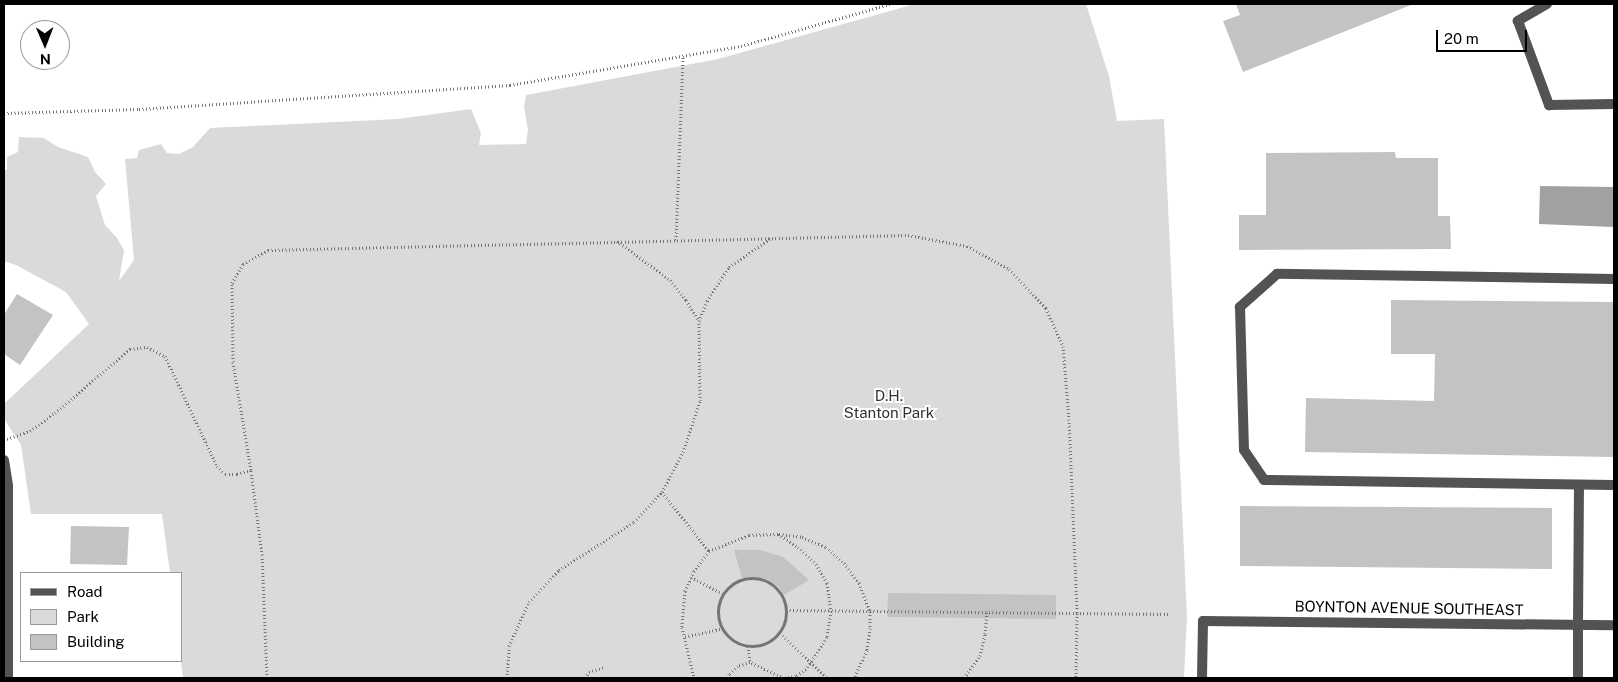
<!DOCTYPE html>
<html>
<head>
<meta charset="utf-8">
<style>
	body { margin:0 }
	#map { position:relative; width:1618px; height:682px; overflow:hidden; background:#fff; font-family:"Public Sans",sans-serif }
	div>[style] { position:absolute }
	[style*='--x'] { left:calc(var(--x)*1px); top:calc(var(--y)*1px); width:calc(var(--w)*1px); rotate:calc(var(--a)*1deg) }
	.green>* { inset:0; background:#dadada }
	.water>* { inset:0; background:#a1a1a1 }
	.building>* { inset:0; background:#c3c3c3 }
	.path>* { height:3px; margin-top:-1.5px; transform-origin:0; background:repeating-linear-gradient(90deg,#757575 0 1px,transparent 0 3.5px) }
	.path>.ring { margin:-1.5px; padding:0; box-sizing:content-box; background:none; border:3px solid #757575; border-radius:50% }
	.service>* { height:10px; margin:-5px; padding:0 5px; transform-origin:5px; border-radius:5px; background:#535353 }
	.minor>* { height:10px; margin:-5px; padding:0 5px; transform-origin:5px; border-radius:5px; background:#535353 }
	span { translate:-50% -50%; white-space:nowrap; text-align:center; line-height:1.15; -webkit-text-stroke:4px #fff; paint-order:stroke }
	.park-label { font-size:15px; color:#313131 }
	.street-label { font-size:15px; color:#000 }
	.frame { position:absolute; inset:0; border:5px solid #000; pointer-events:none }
	.legend { position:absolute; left:20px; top:572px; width:162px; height:90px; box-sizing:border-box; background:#fff; border:1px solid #999; margin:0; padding:6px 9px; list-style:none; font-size:15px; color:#000 }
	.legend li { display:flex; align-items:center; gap:10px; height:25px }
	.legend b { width:25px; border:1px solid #999 }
	.north { position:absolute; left:20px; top:20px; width:50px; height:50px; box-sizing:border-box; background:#fff; border:1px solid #999; border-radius:50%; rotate:179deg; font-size:14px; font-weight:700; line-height:20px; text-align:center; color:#000 }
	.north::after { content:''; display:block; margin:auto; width:18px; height:22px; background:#000; clip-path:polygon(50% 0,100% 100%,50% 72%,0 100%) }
	.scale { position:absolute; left:1436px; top:30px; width:91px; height:22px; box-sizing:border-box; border:2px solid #000; border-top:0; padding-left:6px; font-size:15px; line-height:18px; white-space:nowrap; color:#000; -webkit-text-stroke:4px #fff; paint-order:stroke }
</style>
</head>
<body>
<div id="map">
	<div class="green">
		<div style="clip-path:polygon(915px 4px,1086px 4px,1109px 76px,1117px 121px,1164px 119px,1187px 617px,1184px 678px,183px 678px,181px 661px,181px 573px,170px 573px,162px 514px,31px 514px,21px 445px,4px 419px,4px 404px,89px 324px,66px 292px,16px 265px,4px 261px,4px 171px,7px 169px,7px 157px,18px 152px,19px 137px,44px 138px,58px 147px,88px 157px,95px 172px,106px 184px,96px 196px,105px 225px,117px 238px,124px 250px,119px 281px,134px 260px,125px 159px,137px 158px,139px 150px,161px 144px,167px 153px,179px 154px,193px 147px,210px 128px,398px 119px,471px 109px,481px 133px,479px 145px,526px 144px,528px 130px,524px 107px,526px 95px,718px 59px)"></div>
	</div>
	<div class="water">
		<div style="clip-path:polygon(1540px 186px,1614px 187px,1614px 227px,1539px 224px)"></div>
	</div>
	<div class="building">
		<div style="clip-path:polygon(1236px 4px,1410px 4px,1411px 5px,1243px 72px,1223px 21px,1240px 15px)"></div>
		<div style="clip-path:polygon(1395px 152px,1396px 158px,1438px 158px,1438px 216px,1450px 216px,1451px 249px,1239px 250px,1239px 215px,1266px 215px,1266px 153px)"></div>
		<div style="clip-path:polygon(17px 294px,53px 315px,20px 365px,4px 354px,4px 315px)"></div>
		<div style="clip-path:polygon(1391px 300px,1614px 302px,1614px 457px,1305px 452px,1306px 398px,1434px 401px,1435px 354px,1391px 354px)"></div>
		<div style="clip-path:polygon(1240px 506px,1552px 508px,1552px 569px,1240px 566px)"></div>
		<div style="clip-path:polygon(71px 526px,129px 527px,127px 565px,70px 564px)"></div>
		<div style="clip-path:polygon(734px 550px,760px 550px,783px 557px,809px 580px,784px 595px,778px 586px,766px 579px,742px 578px)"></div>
		<div style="clip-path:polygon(888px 593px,1056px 595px,1056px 619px,887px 617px)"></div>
	</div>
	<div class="path">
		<div style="--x:4;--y:113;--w:135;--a:-1.7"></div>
		<div style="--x:139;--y:109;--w:372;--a:-3.7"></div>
		<div style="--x:510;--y:85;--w:234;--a:-9.6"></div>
		<div style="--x:741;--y:46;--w:155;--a:-15.7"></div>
		<div style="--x:676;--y:240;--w:184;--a:-87.8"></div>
		<div style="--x:617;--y:241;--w:66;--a:36.3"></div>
		<div style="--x:670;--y:280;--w:26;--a:51"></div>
		<div style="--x:686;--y:300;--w:25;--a:58"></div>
		<div style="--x:7;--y:439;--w:24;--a:-19"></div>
		<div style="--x:30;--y:431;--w:31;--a:-36"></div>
		<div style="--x:55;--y:413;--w:99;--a:-40.5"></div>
		<div style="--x:130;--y:349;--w:17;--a:-7"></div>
		<div style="--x:147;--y:347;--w:20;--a:27"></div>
		<div style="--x:165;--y:356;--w:122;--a:64.7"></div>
		<div style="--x:217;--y:466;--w:11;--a:45"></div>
		<div style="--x:225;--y:474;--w:12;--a:0"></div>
		<div style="--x:237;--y:474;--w:15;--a:-16"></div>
		<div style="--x:662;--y:492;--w:75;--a:51.5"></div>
		<div style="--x:709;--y:551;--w:25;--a:127"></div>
		<div style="--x:694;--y:571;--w:22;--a:114"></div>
		<div style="--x:685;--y:591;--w:36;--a:95"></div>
		<div style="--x:682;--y:627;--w:52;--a:76.8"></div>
		<div style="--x:779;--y:534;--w:23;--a:7"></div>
		<div style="--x:802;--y:537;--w:26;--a:23"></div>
		<div style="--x:826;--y:547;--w:24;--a:42"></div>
		<div style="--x:844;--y:563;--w:25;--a:53"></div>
		<div style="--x:859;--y:583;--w:30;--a:69"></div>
		<div style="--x:870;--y:611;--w:17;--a:90"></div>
		<div style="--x:870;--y:628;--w:22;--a:98"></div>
		<div style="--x:867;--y:650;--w:31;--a:115"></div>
		<div style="--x:709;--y:551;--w:43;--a:-21.8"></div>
		<div style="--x:749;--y:535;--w:29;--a:-2"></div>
		<div style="--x:778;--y:534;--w:24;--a:33"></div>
		<div style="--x:798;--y:547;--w:25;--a:43"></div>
		<div style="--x:816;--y:564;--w:22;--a:60"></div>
		<div style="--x:827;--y:583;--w:28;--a:82"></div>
		<div style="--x:831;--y:611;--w:26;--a:99"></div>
		<div style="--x:827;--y:637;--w:38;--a:123"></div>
		<div style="--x:806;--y:669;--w:12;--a:145"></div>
		<div style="--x:796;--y:676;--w:12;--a:171"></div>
		<div style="--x:784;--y:678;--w:38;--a:-155"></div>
		<div style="--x:750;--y:662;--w:13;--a:162"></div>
		<div style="--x:738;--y:666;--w:12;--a:138"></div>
		<div style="--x:729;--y:674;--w:4;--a:104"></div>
		<div style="--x:691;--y:577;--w:36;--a:28"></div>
		<div class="ring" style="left:718px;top:578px;width:65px;height:65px"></div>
		<div style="--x:786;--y:610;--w:382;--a:0.6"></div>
		<div style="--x:780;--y:633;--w:65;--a:43.8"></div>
		<div style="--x:685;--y:637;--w:37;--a:-13"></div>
		<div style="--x:748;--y:646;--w:16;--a:83"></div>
		<div style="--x:267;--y:678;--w:123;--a:-92.3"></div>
		<div style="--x:262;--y:555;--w:86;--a:-97.4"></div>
		<div style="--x:251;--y:470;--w:109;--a:-99.5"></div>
		<div style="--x:233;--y:362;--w:79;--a:-90.7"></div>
		<div style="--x:232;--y:283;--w:22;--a:-60"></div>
		<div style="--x:243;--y:264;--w:29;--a:-29"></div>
		<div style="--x:268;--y:250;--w:640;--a:-1.34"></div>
		<div style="--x:908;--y:235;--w:60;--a:10.6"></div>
		<div style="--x:967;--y:246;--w:48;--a:28.7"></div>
		<div style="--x:1009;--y:269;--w:54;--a:46.5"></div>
		<div style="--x:1046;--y:308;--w:42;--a:65.9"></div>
		<div style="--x:1063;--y:346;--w:73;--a:85.3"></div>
		<div style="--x:1069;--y:419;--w:194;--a:87.6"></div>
		<div style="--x:1077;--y:613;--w:65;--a:90.9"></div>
		<div style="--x:507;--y:678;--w:32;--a:-86"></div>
		<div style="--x:509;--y:646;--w:48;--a:-65.6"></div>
		<div style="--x:529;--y:602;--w:44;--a:-46.8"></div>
		<div style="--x:559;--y:570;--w:89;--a:-32.6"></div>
		<div style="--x:634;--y:522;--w:41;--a:-47"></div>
		<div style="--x:662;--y:492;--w:45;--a:-62.3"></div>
		<div style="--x:683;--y:452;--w:54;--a:-71.6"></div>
		<div style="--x:700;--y:401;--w:80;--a:-90.7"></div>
		<div style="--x:699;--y:321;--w:22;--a:-68"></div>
		<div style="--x:707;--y:301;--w:40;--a:-57.1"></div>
		<div style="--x:729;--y:267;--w:51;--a:-34.6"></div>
		<div style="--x:585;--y:678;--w:7;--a:-56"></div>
		<div style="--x:589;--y:672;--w:16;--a:-18"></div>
		<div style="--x:964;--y:678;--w:27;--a:-54"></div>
		<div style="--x:980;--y:656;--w:23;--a:-77"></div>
		<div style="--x:985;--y:634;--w:22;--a:-85"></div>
	</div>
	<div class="service">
		<div style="--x:1547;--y:4;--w:34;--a:150"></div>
		<div style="--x:1518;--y:21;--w:90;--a:69.7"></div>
		<div style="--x:1549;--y:105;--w:65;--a:-0.9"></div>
		<div style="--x:1614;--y:279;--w:337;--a:-179.1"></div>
		<div style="--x:1277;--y:274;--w:50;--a:138.3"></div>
		<div style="--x:1240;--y:307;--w:143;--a:88.4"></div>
		<div style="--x:1244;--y:450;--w:36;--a:56"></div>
		<div style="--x:1264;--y:480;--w:350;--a:0.8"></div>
		<div style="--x:1578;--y:625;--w:140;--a:-89.6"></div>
	</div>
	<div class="minor">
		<div style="--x:4;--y:460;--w:26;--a:81"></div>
		<div style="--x:8;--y:486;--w:192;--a:90"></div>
		<div style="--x:1578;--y:625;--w:53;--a:90"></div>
		<div style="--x:1202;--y:678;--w:57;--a:-89"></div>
		<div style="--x:1203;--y:621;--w:411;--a:0.6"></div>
	</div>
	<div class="park-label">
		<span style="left:889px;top:404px">D.H.<br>Stanton Park</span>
	</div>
	<div class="street-label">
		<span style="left:1409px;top:608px;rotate:1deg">BOYNTON AVENUE SOUTHEAST</span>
	</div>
	<div class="frame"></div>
	<ul class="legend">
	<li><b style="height:6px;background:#535353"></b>Road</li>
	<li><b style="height:14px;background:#dadada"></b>Park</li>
	<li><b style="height:14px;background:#c3c3c3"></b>Building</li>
	</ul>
	<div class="north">N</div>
	<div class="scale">20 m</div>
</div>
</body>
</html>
